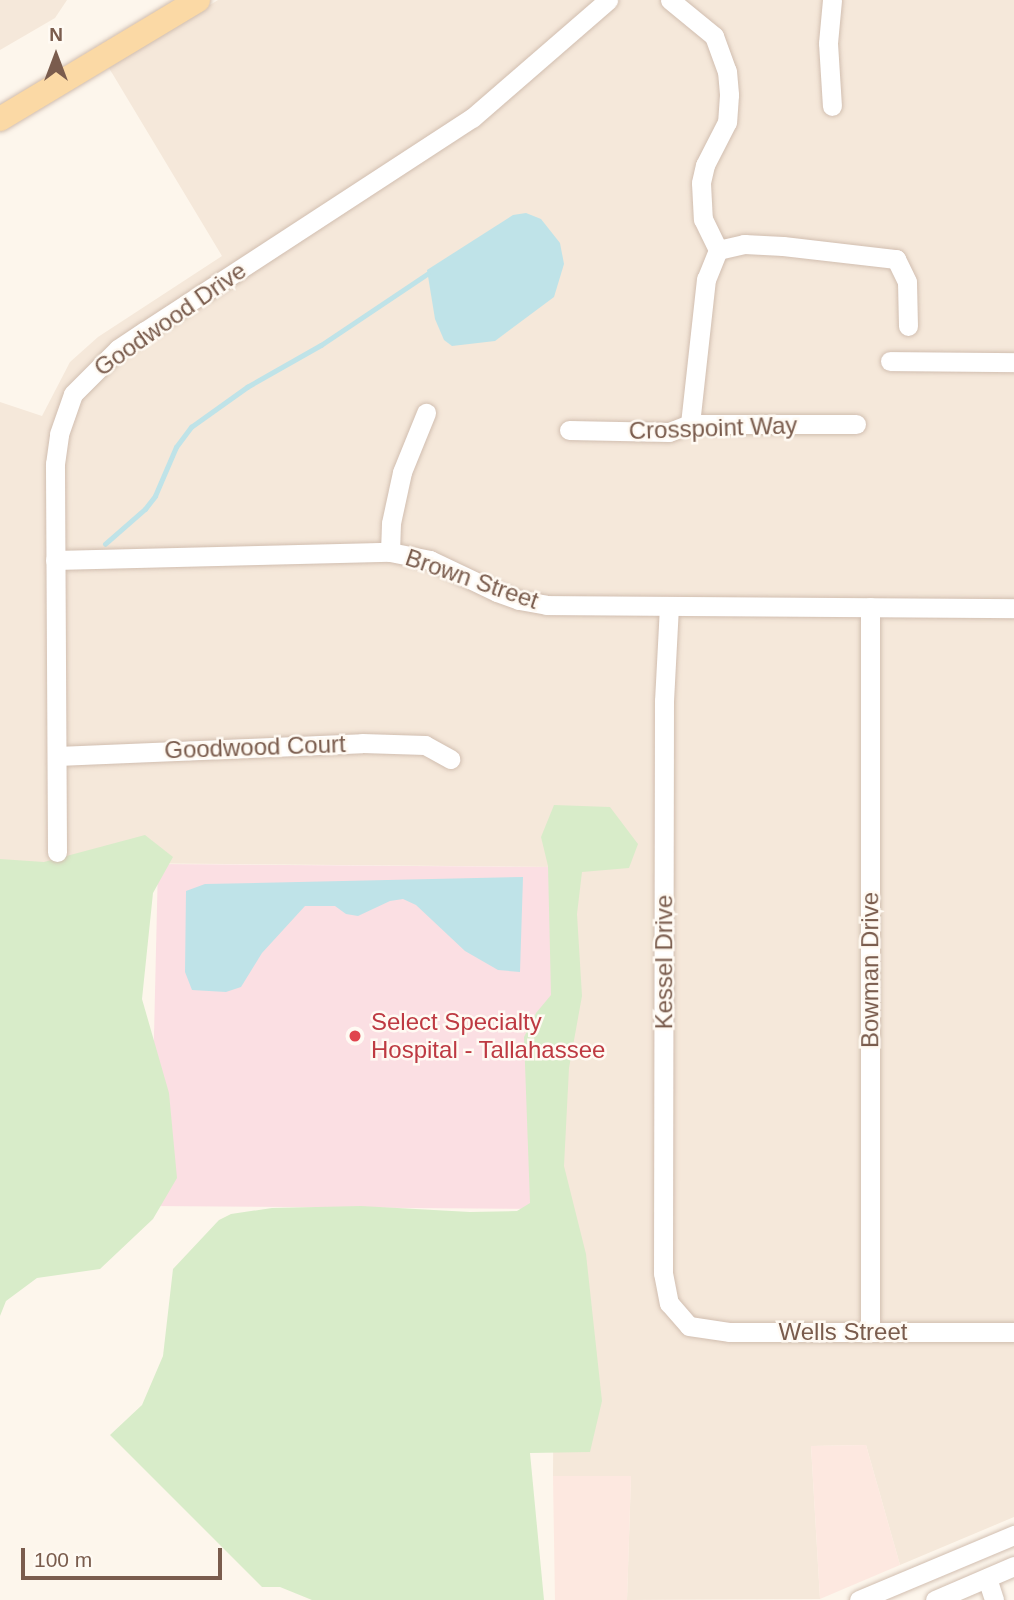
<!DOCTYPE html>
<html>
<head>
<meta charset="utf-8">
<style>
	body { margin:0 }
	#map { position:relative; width:1014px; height:1600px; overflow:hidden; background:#fdf6ec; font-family:Arial,sans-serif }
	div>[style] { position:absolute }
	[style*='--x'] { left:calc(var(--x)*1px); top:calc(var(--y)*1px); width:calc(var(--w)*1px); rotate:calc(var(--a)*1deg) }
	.residential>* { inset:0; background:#f5e8da }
	.commercial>* { inset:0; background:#fde8e0 }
	.medical>* { inset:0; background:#fbdfe3 }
	.green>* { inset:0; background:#d8ecc9 }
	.water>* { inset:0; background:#bfe3e8 }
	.stream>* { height:4.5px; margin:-2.25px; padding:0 2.25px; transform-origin:2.25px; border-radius:2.25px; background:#bfe3e8 }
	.roads { filter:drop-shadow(0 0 2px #d1beb0) drop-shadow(0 0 2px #d1beb0) }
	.minor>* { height:19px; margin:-9.5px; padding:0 9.5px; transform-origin:9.5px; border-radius:9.5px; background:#fff }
	.major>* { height:24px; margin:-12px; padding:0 12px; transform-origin:12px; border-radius:12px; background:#fbd9a5 }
	.dots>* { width:19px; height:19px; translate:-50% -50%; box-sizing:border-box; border:4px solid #fffaf3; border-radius:50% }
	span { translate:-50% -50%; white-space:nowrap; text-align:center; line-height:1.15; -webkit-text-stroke:5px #fffaf3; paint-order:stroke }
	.street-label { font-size:24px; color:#7a5c4d }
	.health-label { font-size:24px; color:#be3a42 }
	.left { translate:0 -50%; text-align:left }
	.north { position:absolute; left:21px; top:21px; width:70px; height:70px; -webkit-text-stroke:5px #fffaf3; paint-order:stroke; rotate:0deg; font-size:19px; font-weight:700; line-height:28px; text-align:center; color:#7a5c4d }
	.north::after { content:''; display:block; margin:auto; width:24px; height:32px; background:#7a5c4d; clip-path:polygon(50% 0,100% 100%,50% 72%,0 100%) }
	.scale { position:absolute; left:21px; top:1548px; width:201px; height:32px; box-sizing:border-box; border:4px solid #7a5c4d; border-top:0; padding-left:9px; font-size:21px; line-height:24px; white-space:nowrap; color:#7a5c4d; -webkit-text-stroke:5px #fffaf3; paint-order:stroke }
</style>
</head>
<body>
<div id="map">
	<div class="residential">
		<div style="clip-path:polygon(0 0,67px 0,55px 18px,0 50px)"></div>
		<div style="clip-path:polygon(218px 0,1014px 0,1014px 1517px,900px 1565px,866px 1445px,811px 1446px,820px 1599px,627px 1600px,631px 1476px,553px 1476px,557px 867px,0 862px,0 402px,42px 416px,70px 362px,98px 337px,222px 256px,109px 68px)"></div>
	</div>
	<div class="commercial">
		<div style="clip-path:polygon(866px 1445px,900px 1565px,820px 1599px,811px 1446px)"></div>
		<div style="clip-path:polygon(553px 1476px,631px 1476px,627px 1600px,555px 1600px)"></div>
	</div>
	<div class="medical">
		<div style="clip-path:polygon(158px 864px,557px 867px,555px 1209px,150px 1206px)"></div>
	</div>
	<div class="green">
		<div style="clip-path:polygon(554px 805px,610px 807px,638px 844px,629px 868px,582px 872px,577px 914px,582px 996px,569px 1068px,564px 1166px,586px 1254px,602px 1401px,590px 1452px,530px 1453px,544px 1600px,312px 1600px,280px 1587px,262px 1587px,110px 1435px,142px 1405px,163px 1356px,173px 1269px,219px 1220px,231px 1214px,272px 1208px,361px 1206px,470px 1212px,517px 1211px,530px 1203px,524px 1037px,536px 1013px,551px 995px,548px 866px,541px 837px)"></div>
		<div style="clip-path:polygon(145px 835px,173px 857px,153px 893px,142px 999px,169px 1093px,177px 1178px,153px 1219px,100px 1269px,37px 1278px,6px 1301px,0 1316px,0 859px,44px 862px)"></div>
	</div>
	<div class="water">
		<div style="clip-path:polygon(526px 213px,541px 219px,560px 243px,564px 264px,554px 297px,495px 341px,452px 346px,444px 340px,435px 319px,427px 270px,513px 215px)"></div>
		<div style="clip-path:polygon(523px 877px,520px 972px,498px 970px,465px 951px,416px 905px,403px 899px,390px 901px,358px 916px,346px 914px,335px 906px,305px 906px,262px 953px,241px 987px,226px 992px,192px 990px,185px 972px,186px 891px,205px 884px)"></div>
	</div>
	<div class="stream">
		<div style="--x:105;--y:544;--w:53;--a:-41.2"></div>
		<div style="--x:145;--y:509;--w:16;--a:-52"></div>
		<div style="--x:155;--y:496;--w:53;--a:-66.8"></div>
		<div style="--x:176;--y:447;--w:25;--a:-53"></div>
		<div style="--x:191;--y:427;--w:69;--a:-35.5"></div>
		<div style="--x:247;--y:387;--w:85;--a:-29.6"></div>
		<div style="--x:321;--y:345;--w:128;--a:-33.8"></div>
	</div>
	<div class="roads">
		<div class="minor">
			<div style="--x:670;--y:0;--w:57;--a:39.3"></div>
			<div style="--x:714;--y:36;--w:37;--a:70"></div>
			<div style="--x:727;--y:71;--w:24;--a:85"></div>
			<div style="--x:729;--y:95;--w:27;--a:94"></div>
			<div style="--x:727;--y:122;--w:48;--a:117.1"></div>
			<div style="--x:705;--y:165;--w:18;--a:103"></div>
			<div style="--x:701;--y:183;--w:36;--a:87"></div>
			<div style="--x:703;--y:219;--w:34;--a:64"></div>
			<div style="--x:718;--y:250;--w:31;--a:112"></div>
			<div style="--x:706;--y:279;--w:146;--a:96.3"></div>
			<div style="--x:832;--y:0;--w:43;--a:95.3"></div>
			<div style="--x:828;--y:43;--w:63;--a:86.4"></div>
			<div style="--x:718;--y:250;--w:27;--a:-13"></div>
			<div style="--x:744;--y:244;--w:39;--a:3"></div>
			<div style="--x:783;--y:246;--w:114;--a:6.6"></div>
			<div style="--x:896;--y:259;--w:25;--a:64"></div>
			<div style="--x:907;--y:282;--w:44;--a:88.7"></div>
			<div style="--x:890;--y:361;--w:124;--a:0.5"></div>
			<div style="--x:569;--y:430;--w:100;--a:1.1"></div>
			<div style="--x:669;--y:432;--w:22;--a:-21"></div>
			<div style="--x:690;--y:424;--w:166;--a:0"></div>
			<div style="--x:390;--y:552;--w:29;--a:-88"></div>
			<div style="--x:391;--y:523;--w:52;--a:-77.8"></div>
			<div style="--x:402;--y:472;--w:64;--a:-67.9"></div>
			<div style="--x:55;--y:560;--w:335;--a:-1.4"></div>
			<div style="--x:390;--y:552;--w:41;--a:11.3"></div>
			<div style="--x:430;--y:560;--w:74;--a:25.5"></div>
			<div style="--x:497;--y:592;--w:23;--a:20"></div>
			<div style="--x:519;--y:600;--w:27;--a:10"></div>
			<div style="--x:546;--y:605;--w:468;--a:0.4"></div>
			<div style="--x:669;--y:606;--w:95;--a:93"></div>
			<div style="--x:664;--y:701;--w:572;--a:90.1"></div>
			<div style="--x:663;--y:1273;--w:31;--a:79"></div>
			<div style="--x:669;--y:1303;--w:30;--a:49"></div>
			<div style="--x:689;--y:1326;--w:40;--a:8.5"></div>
			<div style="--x:729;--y:1332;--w:285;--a:0"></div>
			<div style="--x:870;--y:607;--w:725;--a:90"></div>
			<div style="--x:57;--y:756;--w:305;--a:-2.4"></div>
			<div style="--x:362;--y:743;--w:63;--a:1.8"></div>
			<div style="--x:425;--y:745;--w:29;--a:29"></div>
			<div style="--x:57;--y:852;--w:388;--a:-90.3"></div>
			<div style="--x:55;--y:464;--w:30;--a:-82"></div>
			<div style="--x:59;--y:434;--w:42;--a:-70.7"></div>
			<div style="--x:73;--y:394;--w:64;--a:-45"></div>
			<div style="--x:118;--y:349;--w:32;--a:-34"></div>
			<div style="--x:145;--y:331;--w:390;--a:-33.1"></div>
			<div style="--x:472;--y:118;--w:180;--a:-40.9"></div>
			<div style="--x:987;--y:1578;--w:23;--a:72"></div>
			<div style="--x:859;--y:1600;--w:168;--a:-22.8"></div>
			<div style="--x:935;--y:1600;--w:86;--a:-23.3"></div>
		</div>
		<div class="major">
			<div style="--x:0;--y:119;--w:231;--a:-31"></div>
		</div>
	</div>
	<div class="dots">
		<div style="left:355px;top:1036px;background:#e0444e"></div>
	</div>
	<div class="street-label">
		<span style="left:170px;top:319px;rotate:-35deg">Goodwood Drive</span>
		<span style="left:713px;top:428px;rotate:-2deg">Crosspoint Way</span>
		<span style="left:472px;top:579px;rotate:19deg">Brown Street</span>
		<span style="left:255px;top:747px;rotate:-2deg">Goodwood Court</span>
		<span style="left:664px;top:962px;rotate:-90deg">Kessel Drive</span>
		<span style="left:870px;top:970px;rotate:-90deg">Bowman Drive</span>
		<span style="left:843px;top:1332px">Wells Street</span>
	</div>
	<div class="health-label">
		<span class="left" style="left:371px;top:1036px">Select Specialty<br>Hospital - Tallahassee</span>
	</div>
	<div class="north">N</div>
	<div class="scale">100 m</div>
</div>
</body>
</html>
